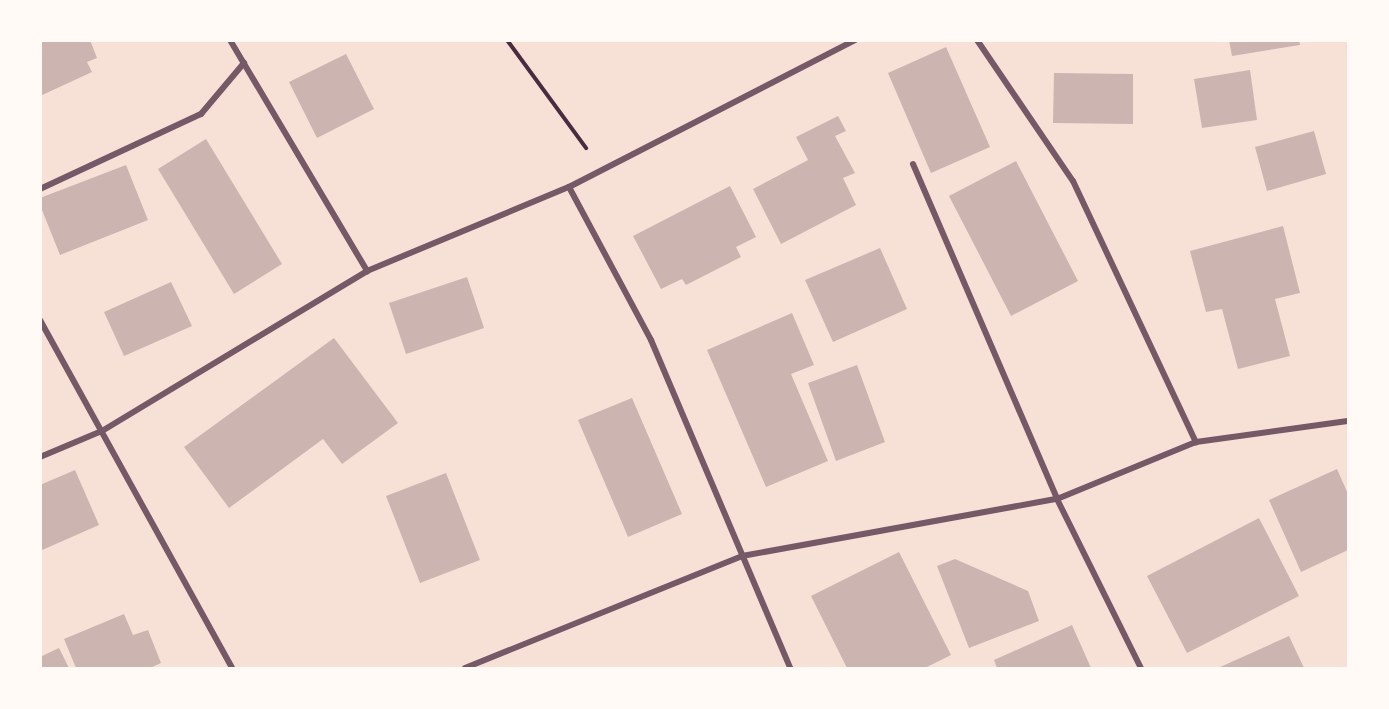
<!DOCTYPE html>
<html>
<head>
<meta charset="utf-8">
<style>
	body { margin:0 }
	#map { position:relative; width:1389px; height:709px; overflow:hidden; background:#f7e1d7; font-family:Barlow,sans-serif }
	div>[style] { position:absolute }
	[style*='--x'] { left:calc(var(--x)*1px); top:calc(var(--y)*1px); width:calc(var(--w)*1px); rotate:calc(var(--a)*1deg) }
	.building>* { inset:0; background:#ccb4b1 }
	.path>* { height:4px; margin:-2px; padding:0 2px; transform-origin:2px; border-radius:2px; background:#4a2c40 }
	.minor>* { height:6px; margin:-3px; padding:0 3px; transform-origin:3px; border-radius:3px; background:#755966 }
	span { translate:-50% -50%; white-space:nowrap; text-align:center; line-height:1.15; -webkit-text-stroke:4.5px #fffaf5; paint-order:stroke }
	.frame { position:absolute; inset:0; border:42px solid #fffaf5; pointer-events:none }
</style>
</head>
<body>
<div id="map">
	<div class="building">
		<div style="clip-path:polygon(40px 40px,90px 40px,97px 58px,87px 62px,92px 72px,40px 96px)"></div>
		<div style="clip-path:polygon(1229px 40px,1299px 40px,1300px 45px,1232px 56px)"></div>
		<div style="clip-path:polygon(946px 47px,990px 147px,931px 173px,888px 73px)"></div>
		<div style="clip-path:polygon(346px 54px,374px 109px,317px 138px,289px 82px)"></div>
		<div style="clip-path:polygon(1250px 70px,1257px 120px,1202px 128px,1194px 79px)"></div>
		<div style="clip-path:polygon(1054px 73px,1133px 74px,1133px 124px,1053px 123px)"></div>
		<div style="clip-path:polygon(838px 116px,846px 131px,835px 136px,855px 173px,843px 178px,856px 205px,781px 244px,753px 189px,808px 160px,796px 137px)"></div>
		<div style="clip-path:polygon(1314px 131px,1326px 174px,1267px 191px,1255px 147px)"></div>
		<div style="clip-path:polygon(206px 139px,282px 264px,234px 294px,158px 169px)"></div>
		<div style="clip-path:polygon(1016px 161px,1078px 281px,1011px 316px,949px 196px)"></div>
		<div style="clip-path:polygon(126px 165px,148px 220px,60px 255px,40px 205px,40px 198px)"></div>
		<div style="clip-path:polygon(730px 186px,756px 237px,736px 247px,741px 257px,686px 285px,682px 279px,661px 289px,633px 236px)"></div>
		<div style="clip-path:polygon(1283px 226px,1300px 293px,1275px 299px,1290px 356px,1238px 369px,1222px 309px,1206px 312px,1190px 251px)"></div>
		<div style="clip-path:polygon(880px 248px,907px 309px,833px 342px,805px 280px)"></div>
		<div style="clip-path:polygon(467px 277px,484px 328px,406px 354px,389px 303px)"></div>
		<div style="clip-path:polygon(171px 282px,192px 326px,124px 356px,104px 312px)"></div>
		<div style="clip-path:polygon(792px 313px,814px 365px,791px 374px,828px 461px,766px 487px,707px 350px)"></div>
		<div style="clip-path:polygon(334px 338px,398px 423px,342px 464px,323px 439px,229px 508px,184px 447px)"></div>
		<div style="clip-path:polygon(857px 365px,885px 442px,836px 461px,808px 383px)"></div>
		<div style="clip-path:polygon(632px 398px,682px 514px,628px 537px,578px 420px)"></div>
		<div style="clip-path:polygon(1337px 469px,1348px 494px,1348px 550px,1301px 572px,1269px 500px)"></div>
		<div style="clip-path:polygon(75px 470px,99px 525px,40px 551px,40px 485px)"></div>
		<div style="clip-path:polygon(446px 473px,480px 560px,420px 583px,386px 496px)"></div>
		<div style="clip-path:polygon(1259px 518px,1299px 596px,1187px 653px,1147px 576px)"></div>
		<div style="clip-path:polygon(899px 552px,951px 655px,925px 668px,847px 668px,811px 596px)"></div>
		<div style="clip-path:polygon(955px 559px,1028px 591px,1039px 621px,969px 648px,937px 566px)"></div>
		<div style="clip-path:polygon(124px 614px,133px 635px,148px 630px,161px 663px,150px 668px,76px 668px,64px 639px)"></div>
		<div style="clip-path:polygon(1072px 625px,1091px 668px,997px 668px,994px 660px)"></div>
		<div style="clip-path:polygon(1289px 636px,1304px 668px,1218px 668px)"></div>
		<div style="clip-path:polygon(59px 648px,69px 668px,40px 668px,40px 657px)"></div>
	</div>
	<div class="path">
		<div style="--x:507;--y:40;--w:134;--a:53.8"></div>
	</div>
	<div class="minor">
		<div style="--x:230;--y:40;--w:269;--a:59.3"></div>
		<div style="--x:367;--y:271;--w:219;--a:-22.6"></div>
		<div style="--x:569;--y:187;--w:174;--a:61.8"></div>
		<div style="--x:651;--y:340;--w:356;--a:67"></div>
		<div style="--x:977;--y:40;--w:171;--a:55.8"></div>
		<div style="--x:1073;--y:181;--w:289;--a:64.8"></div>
		<div style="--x:913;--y:164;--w:365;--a:66.7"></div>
		<div style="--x:1057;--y:499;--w:189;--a:63.6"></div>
		<div style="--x:569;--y:187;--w:322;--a:-27.2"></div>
		<div style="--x:40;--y:189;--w:178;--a:-25"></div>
		<div style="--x:201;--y:114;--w:67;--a:-49.9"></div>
		<div style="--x:40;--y:320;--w:397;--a:61.1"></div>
		<div style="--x:40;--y:457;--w:67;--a:-22.8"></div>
		<div style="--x:102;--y:431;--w:310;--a:-31.1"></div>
		<div style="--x:465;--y:668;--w:299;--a:-22"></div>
		<div style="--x:742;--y:556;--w:320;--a:-10.3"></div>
		<div style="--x:1057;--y:499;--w:150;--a:-22.3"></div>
		<div style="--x:1196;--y:442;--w:153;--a:-7.9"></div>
	</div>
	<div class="frame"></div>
</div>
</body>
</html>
